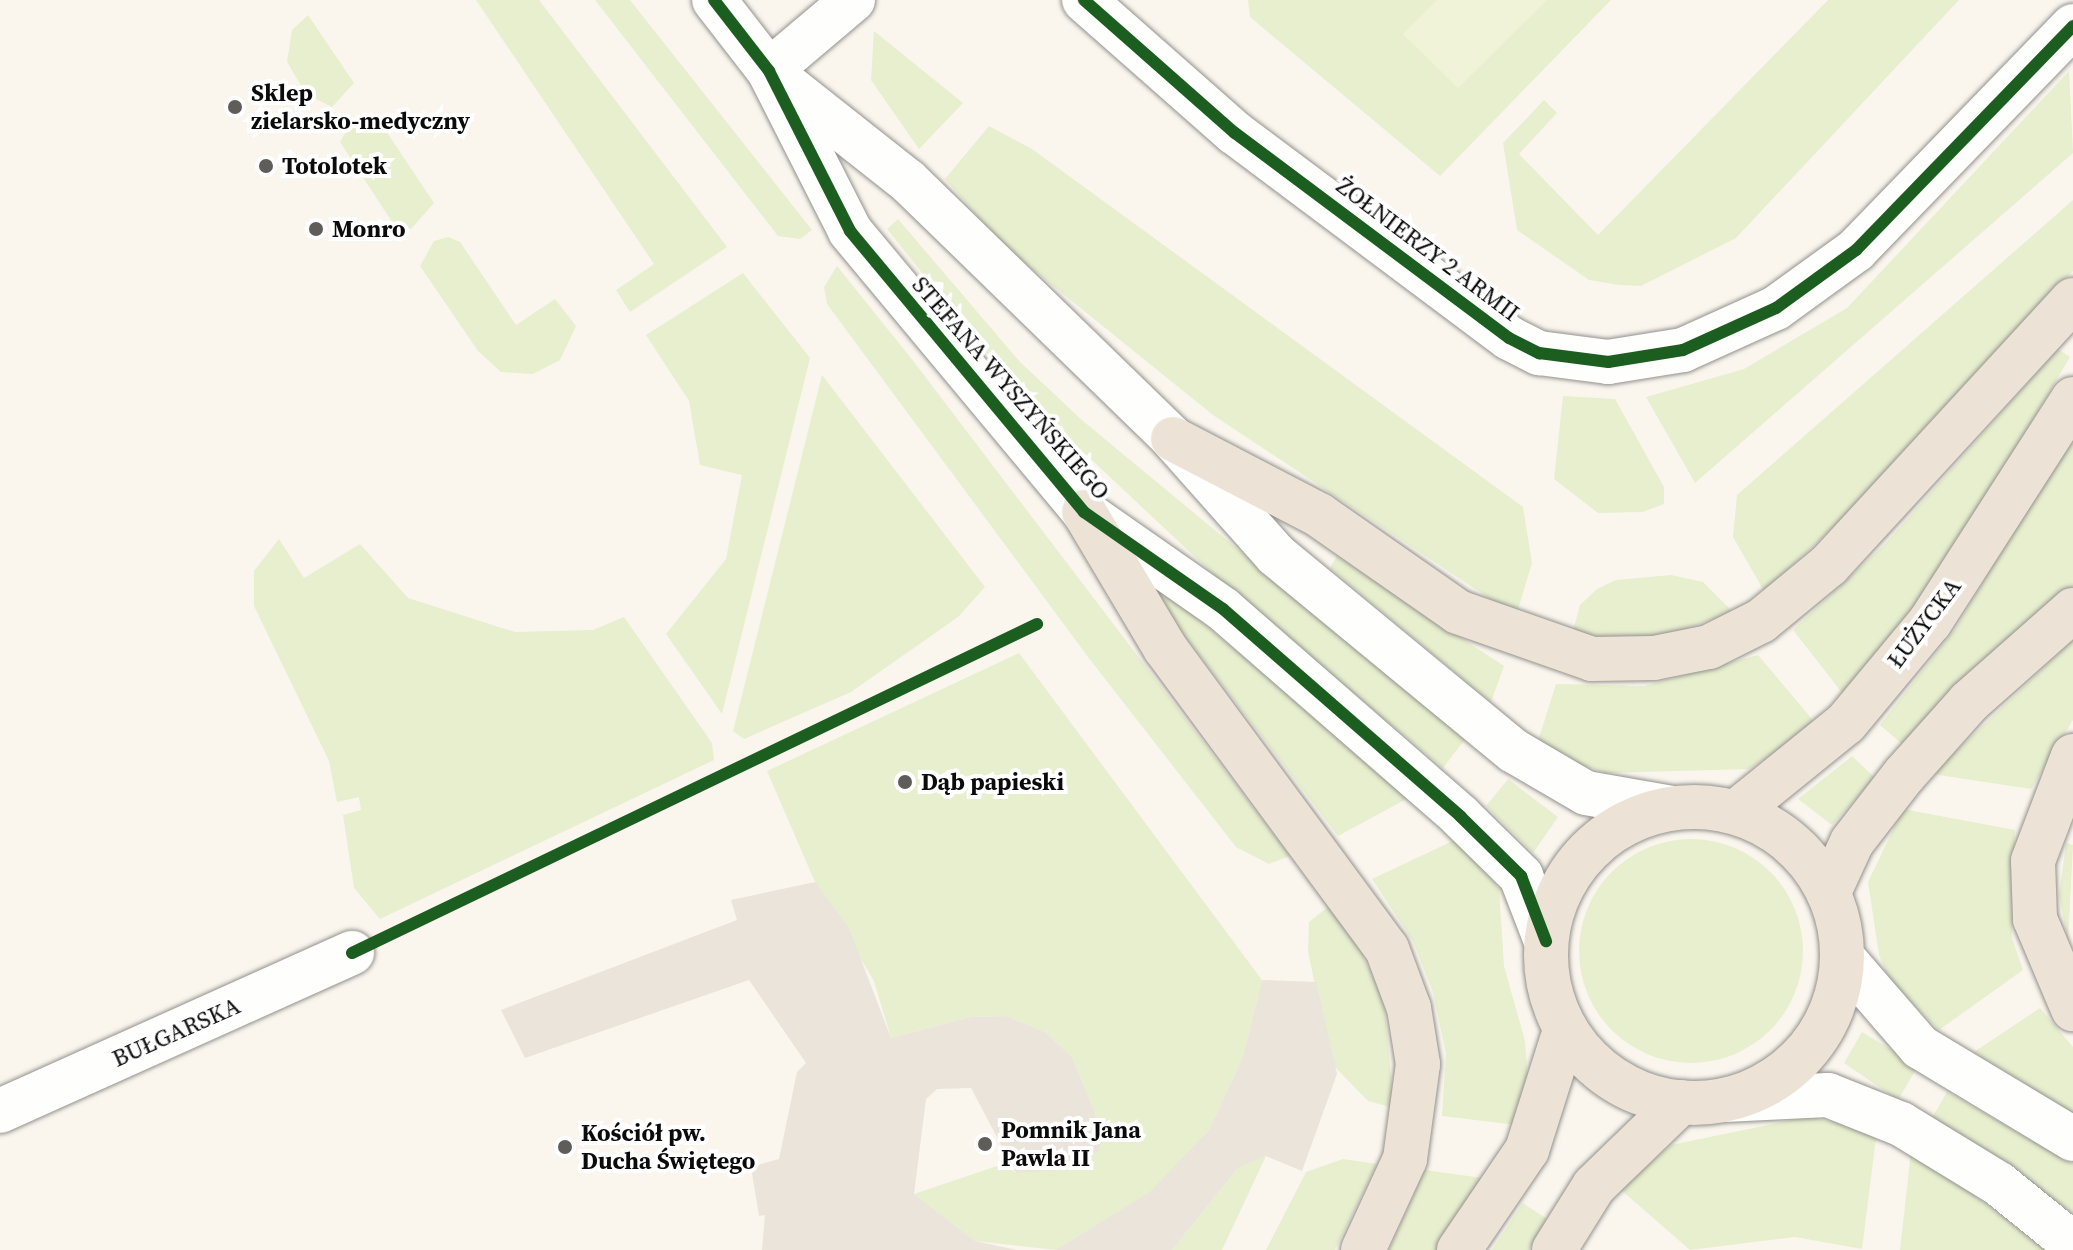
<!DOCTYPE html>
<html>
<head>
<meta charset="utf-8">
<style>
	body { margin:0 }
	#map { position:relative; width:2073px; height:1250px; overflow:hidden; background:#faf6ee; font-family:"Source Serif 4",serif }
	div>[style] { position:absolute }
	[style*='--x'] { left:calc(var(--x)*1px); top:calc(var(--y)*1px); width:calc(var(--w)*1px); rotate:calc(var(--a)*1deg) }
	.green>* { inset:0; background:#e7efce }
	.round { border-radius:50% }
	.pitch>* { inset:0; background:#f0f3d7 }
	.plaza>* { inset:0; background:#eae4da }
	.roads { filter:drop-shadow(0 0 2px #93918d) drop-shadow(0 0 2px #93918d) }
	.minor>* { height:44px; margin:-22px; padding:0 22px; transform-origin:22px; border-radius:22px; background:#fefefc }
	.major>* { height:44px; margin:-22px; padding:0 22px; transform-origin:22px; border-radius:22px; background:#ece3d6 }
	.major>.ring { margin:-22px; padding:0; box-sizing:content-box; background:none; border:44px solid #ece3d6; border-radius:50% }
	.cycleway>* { height:12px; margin:-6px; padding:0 6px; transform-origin:6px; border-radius:6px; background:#1b5e20 }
	.dots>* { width:22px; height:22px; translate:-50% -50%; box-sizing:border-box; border:4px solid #fff; border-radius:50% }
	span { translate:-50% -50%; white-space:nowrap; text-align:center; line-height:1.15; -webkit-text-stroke:8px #fff; paint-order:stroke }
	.poi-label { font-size:24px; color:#0b0b0b; font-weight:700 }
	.left { translate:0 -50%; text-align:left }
	.street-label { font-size:24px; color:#0b0b0b }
</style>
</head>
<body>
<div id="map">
	<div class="green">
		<div style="clip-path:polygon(476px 0,539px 0,727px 247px,630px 312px,616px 290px,654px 264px)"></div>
		<div style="clip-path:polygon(595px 0,630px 0,812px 230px,800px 239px,778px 236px)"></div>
		<div style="clip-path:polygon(1248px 0,1611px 0,1440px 176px,1250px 17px)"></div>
		<div style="clip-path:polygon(1828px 0,1959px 0,1736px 238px,1641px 286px,1619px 285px,1589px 280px,1517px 230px,1503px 143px,1544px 100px,1557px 113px,1519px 154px,1598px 235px)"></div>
		<div style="clip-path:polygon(308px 15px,354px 83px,332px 107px,306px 94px,287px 62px,292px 30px)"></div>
		<div style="clip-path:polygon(874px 31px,963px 103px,919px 149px,871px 80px)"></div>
		<div style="clip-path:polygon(2069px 71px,2073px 153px,1695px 483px,1646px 397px,1744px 369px,1847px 308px)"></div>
		<div style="clip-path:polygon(366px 117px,382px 125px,434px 203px,411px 229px,394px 225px,340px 142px,354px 118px)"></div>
		<div style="clip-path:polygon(989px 126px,1032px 149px,1523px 507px,1532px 563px,1516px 616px,1213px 415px,1005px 247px,945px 179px)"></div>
		<div style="clip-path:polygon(2073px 200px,2073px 271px,1840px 521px,1764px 591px,1733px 537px,1737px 495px)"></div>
		<div style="clip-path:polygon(898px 219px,1020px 362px,1083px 421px,1466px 738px,1443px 768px,1228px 588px,1012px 385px,887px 229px)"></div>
		<div style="clip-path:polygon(448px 237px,460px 242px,516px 325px,555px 299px,576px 326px,560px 360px,533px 374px,501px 372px,478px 351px,420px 266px,434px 241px)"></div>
		<div style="clip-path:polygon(837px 266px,914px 362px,1290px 856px,1269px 864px,1236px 847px,1088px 657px,827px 304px,824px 287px)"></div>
		<div style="clip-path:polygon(743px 273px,810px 358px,722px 714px,666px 634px,726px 559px,742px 475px,700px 465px,689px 401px,646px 335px)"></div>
		<div style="clip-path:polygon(2058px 349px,2070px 357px,1937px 584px,1843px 694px,1793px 630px,1886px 543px)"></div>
		<div style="clip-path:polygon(822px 375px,985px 587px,958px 617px,851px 692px,744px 739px,733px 731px)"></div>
		<div style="clip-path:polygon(1563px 396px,1615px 399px,1664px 487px,1664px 504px,1643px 512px,1598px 513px,1554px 479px)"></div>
		<div style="clip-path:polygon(2073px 430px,2073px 586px,1973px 669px,1902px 744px,1880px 725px,1956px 628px)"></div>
		<div style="clip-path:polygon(279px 539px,304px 578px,360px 544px,408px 598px,515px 632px,593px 630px,624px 617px,712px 743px,714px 760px,380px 919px,354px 888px,343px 815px,361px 810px,359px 797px,337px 802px,329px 761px,254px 606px,254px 571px)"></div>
		<div style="clip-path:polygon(1337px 556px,1504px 666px,1491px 702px,1330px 568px)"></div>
		<div style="clip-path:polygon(1671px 575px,1703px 582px,1733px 612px,1666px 636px,1611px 639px,1573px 631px,1580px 605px,1597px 589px,1616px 580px)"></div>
		<div style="clip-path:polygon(1170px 596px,1412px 796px,1338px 836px,1185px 636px,1161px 599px)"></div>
		<div style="clip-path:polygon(2073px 640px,2073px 720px,2031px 789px,1932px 774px)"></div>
		<div style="clip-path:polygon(1019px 653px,1262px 980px,1243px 1057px,1209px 1130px,1151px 1192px,1056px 1250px,975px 1241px,914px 1194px,1006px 1163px,1016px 1173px,1102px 1130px,1072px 1057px,1045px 1032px,1006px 1016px,971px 1017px,891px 1038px,874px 981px,815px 882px,767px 771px)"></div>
		<div style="clip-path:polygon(1758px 655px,1817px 725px,1749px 769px,1606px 773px,1565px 760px,1538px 741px,1556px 684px,1644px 686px)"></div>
		<div style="clip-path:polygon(1852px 756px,1875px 778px,1832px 825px,1798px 799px)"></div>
		<div style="clip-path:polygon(1508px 779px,1558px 817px,1533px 853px,1486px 806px)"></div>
		<div style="clip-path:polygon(1903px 809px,2015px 830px,2012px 938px,2023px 970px,1939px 1030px,1890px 981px,1879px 955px,1868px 882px)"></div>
		<div style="clip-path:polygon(1459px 838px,1499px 889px,1504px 966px,1525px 1041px,1528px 1082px,1517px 1125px,1442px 1116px,1446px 1054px,1433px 992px,1413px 941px,1372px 879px)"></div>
		<div class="round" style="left:1579px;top:839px;width:224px;height:224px"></div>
		<div style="clip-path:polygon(2066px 843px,2073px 845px,2068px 942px,2059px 895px)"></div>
		<div style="clip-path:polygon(1329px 906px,1359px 947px,1384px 1002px,1394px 1108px,1368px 1101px,1331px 1063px,1308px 951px,1309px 922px)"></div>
		<div style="clip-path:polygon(2040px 1008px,2073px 1047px,2073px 1113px,1974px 1052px)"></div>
		<div style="clip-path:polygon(1862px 1032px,1918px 1066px,1898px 1100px,1844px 1063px)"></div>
		<div style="clip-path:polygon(1947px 1092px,2073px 1164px,2073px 1213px,1932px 1118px)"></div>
		<div style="clip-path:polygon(1806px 1117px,1877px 1130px,1862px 1249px,1795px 1237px,1690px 1250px,1620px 1189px,1671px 1145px)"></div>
		<div style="clip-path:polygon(1911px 1152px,1961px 1186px,2048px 1250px,1900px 1250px)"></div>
		<div style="clip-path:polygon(1266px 1156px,1222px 1250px,1172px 1250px,1238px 1168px)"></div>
		<div style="clip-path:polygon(1343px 1159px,1377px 1164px,1335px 1250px,1266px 1250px,1306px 1172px)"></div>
		<div style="clip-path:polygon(1425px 1170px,1482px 1178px,1438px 1250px,1389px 1250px)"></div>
		<div style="clip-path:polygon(1523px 1203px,1547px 1219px,1529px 1250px,1492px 1250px)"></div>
	</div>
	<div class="pitch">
		<div style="clip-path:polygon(1437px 0,1547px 0,1458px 88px,1403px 34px)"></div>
	</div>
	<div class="plaza">
		<div style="clip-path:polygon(815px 882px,849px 928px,891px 1038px,971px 1017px,1006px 1016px,1045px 1032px,1072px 1057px,1102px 1130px,1099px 1151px,1072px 1169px,1016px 1173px,971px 1088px,937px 1089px,926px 1099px,914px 1194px,975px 1241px,1017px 1250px,762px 1250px,765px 1215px,759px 1216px,751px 1167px,779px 1159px,797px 1072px,806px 1063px,749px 980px,525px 1058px,501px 1010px,737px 920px,731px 900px)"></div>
		<div style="clip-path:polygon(1262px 980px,1316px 982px,1337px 1074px,1302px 1171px,1266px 1156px,1238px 1168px,1172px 1250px,1056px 1250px,1150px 1192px,1209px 1130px,1243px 1057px)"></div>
	</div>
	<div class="roads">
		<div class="minor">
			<div style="--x:714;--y:0;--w:90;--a:52.2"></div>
			<div style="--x:769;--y:71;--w:179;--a:63.1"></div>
			<div style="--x:850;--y:231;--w:366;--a:50.2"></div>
			<div style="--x:1084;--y:512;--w:169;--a:34.9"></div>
			<div style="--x:1223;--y:609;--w:315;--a:41.1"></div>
			<div style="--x:1460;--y:816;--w:86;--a:44.5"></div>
			<div style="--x:1521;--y:876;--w:70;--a:69"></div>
			<div style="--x:1084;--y:0;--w:201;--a:41.4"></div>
			<div style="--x:1235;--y:133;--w:342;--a:36.8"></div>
			<div style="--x:1509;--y:338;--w:34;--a:27"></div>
			<div style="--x:1539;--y:353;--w:70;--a:7.4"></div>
			<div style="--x:1608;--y:362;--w:76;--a:-9.1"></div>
			<div style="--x:1683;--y:350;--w:102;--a:-24.3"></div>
			<div style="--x:1776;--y:308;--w:99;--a:-35.9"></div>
			<div style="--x:1856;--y:250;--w:312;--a:-45.9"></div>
			<div style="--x:769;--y:71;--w:110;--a:-40.2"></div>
			<div style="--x:780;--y:80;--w:163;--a:38.3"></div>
			<div style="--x:908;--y:181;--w:370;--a:44.2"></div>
			<div style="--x:1173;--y:439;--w:155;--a:48.4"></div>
			<div style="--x:1276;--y:555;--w:308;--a:39.5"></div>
			<div style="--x:1514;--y:751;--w:83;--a:30.3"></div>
			<div style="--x:1586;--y:793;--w:87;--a:9.9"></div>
			<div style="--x:1843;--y:958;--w:118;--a:49.1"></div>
			<div style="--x:1920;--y:1047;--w:179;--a:31"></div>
			<div style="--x:1724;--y:1100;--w:104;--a:-2.8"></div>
			<div style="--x:1828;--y:1095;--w:79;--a:21.7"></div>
			<div style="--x:1901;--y:1124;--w:115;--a:31.5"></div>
			<div style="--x:1999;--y:1184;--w:95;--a:39"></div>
			<div style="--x:0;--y:1111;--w:386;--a:-24.2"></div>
		</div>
		<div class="major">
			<div style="--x:1173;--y:439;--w:165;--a:27.5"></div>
			<div style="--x:1319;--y:515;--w:169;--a:34.9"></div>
			<div style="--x:1458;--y:612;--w:142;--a:19.3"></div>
			<div style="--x:1592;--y:659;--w:62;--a:-0.9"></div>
			<div style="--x:1654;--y:658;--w:56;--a:-11.3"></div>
			<div style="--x:1709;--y:647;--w:58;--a:-26.6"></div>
			<div style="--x:1761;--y:621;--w:88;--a:-39.5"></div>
			<div style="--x:1829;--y:565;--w:360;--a:-47.4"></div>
			<div style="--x:1084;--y:512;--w:158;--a:59.2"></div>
			<div style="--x:1165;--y:648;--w:374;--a:53.6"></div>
			<div style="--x:1387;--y:949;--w:63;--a:69.6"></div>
			<div style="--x:1409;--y:1008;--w:57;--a:80.9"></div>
			<div style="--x:1418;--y:1064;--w:96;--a:97.8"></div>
			<div style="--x:1405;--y:1159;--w:100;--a:114.8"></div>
			<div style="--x:2073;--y:756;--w:112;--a:110.9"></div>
			<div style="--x:2033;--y:861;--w:58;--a:88"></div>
			<div style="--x:2035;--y:919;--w:98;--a:67.1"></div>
			<div class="ring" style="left:1546px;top:807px;width:252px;height:252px"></div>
			<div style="--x:1736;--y:812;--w:141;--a:-39"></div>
			<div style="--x:1846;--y:723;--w:131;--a:-50.3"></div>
			<div style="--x:1930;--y:622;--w:265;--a:-57.3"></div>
			<div style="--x:1829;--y:892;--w:55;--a:-65.3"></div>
			<div style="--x:1852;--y:842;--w:85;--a:-52.2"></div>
			<div style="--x:1904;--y:775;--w:98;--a:-48.3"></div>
			<div style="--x:1969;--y:702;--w:139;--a:-41.5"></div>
			<div style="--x:1459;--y:1250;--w:121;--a:-55.8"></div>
			<div style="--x:1527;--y:1150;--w:126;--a:-72.4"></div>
			<div style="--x:1554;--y:1250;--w:75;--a:-58"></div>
			<div style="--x:1594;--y:1186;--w:121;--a:-44"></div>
		</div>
	</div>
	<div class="cycleway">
		<div style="--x:714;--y:0;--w:90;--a:52.2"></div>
		<div style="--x:769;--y:71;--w:179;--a:63.1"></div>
		<div style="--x:850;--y:231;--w:366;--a:50.2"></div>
		<div style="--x:1084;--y:512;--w:169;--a:34.9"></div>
		<div style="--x:1223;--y:609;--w:315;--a:41.1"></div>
		<div style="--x:1460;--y:816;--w:86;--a:44.5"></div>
		<div style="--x:1521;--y:876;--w:70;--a:69"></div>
		<div style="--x:1084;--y:0;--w:201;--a:41.4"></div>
		<div style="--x:1235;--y:133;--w:342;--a:36.8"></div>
		<div style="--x:1509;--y:338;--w:34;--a:27"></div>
		<div style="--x:1539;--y:353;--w:70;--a:7.4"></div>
		<div style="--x:1608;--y:362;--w:76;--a:-9.1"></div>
		<div style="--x:1683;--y:350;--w:102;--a:-24.3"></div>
		<div style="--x:1776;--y:308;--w:99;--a:-35.9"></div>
		<div style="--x:1856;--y:250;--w:312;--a:-45.9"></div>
		<div style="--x:352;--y:953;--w:760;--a:-25.65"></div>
	</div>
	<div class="dots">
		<div style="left:235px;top:107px;background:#5f5d5a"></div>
		<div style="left:266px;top:166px;background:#5f5d5a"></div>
		<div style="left:316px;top:229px;background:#5f5d5a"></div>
		<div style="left:905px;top:782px;background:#5f5d5a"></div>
		<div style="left:985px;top:1144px;background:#5f5d5a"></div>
		<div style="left:565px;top:1147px;background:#5f5d5a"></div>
	</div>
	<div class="poi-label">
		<span class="left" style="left:251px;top:107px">Sklep<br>zielarsko-medyczny</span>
		<span class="left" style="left:282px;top:166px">Totolotek</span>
		<span class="left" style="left:332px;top:229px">Monro</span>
		<span class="left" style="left:921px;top:782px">Dąb papieski</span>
		<span class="left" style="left:1001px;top:1144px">Pomnik Jana<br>Pawla II</span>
		<span class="left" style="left:581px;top:1147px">Kościół pw.<br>Ducha Świętego</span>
	</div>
	<div class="street-label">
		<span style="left:1428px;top:249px;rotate:37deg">ŻOŁNIERZY 2 ARMII</span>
		<span style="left:1011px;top:388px;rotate:49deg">STEFANA WYSZYŃSKIEGO</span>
		<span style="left:1924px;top:623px;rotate:-53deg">ŁUŻYCKA</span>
		<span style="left:176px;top:1032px;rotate:-24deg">BUŁGARSKA</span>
	</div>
</div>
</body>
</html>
